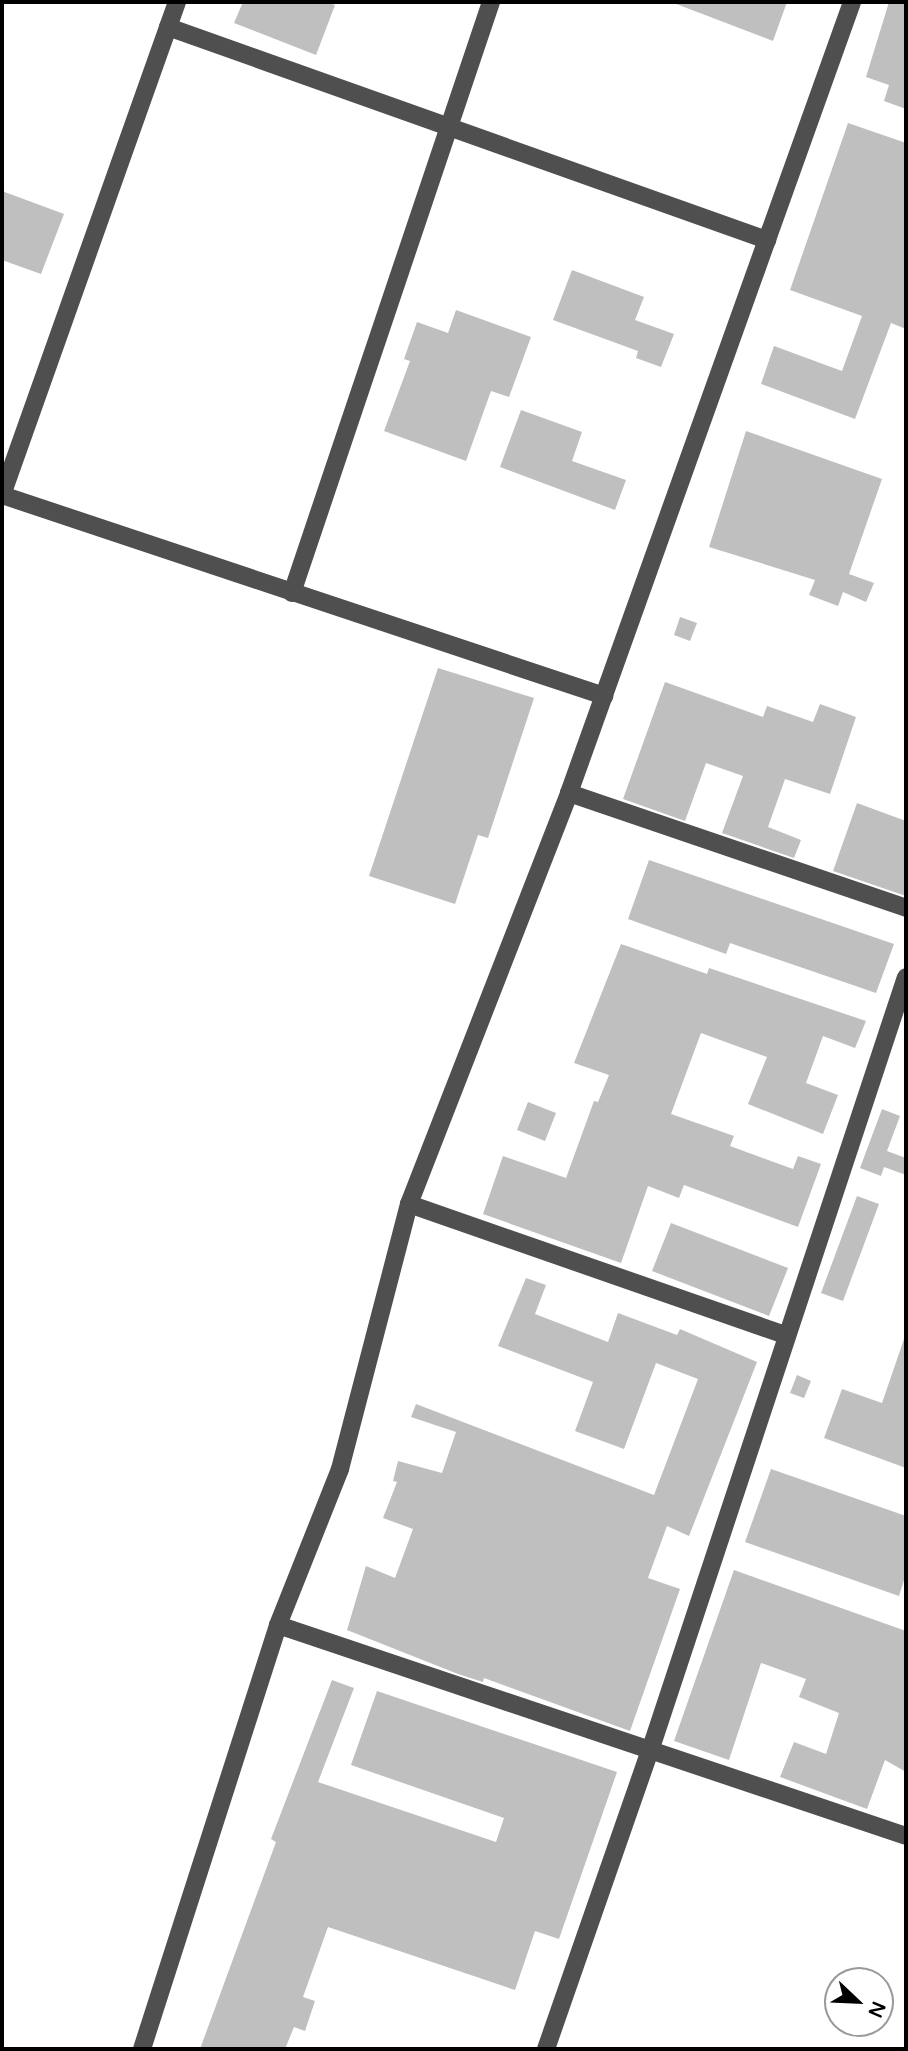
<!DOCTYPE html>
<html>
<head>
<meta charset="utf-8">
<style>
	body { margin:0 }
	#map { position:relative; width:908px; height:2051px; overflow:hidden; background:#fff; font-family:"Varela Round",sans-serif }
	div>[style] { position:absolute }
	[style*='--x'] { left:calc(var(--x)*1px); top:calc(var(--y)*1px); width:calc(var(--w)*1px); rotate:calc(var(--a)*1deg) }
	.building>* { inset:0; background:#bfbfbf }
	.minor>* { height:18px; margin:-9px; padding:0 9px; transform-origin:9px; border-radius:9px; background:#4f4f4f }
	span { translate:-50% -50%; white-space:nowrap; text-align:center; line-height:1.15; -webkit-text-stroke:7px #fff; paint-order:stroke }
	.frame { position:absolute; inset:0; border:4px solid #000; pointer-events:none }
	.north { position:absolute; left:824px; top:1967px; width:70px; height:70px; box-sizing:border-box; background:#fff; border:2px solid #999; border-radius:50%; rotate:113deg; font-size:19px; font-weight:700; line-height:28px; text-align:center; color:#000 }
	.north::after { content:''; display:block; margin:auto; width:24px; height:32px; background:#000; clip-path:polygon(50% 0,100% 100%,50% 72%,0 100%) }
</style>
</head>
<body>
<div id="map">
	<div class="building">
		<div style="clip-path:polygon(243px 2px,326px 2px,335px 5px,316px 55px,234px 23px)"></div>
		<div style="clip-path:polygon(671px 2px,787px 2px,773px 41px)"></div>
		<div style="clip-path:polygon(889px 2px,906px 2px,906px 109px,884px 101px,889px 85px,866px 77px)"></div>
		<div style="clip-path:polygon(848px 123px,906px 143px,906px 329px,891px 323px,855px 419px,761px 384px,774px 346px,842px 371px,862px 316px,790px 290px)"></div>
		<div style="clip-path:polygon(2px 191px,64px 214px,41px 274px,2px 260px)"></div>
		<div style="clip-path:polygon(572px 270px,644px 297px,635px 320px,674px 334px,661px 367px,636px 358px,638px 351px,553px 320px)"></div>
		<div style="clip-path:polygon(456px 310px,531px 337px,509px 397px,491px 391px,466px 461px,384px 431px,410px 361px,404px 359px,417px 322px,448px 333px)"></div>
		<div style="clip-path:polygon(521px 410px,582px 432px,572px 461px,626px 480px,615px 510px,500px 467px)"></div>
		<div style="clip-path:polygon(746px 431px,882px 479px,849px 574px,874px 583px,866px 602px,843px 592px,838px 606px,809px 595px,815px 580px,709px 547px)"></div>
		<div style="clip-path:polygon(680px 617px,697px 623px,690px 641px,674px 635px)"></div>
		<div style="clip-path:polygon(438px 668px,534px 698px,488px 838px,478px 835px,455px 904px,369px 876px)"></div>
		<div style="clip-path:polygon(665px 682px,763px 717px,767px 706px,813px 722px,820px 704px,856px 717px,830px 794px,785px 779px,768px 827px,801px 840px,794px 858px,722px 833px,743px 776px,706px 763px,685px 821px,623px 799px)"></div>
		<div style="clip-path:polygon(857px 803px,906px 821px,906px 896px,833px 871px)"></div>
		<div style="clip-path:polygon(649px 860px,894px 944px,876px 993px,730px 943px,726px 954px,628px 919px)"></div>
		<div style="clip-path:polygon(621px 944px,707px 974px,709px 968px,866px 1021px,855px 1048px,823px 1036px,806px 1083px,838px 1095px,823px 1134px,748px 1104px,767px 1057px,701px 1033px,671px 1114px,734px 1136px,730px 1146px,793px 1169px,798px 1156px,821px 1164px,798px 1227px,684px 1185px,679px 1198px,648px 1186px,621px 1263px,483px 1214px,503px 1156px,566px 1178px,594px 1101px,598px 1102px,609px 1075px,574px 1063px)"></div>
		<div style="clip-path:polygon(528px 1102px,556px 1113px,545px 1141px,517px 1130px)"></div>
		<div style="clip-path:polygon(882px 1109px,900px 1116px,887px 1151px,906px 1158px,906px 1175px,884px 1167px,881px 1176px,860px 1168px)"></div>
		<div style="clip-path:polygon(857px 1196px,879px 1204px,843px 1301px,821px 1293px)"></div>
		<div style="clip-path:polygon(671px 1223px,788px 1268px,769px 1316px,652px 1271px)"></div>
		<div style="clip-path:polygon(526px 1278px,546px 1285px,535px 1314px,608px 1342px,618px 1313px,677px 1335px,680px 1329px,757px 1362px,689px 1536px,667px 1526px,648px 1578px,680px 1589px,630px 1731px,484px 1678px,483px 1682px,458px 1674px,347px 1630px,366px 1566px,395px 1578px,413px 1529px,383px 1518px,397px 1482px,393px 1481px,398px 1461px,442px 1473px,456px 1432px,411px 1417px,416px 1404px,654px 1495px,698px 1379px,656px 1363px,624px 1449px,575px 1431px,593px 1382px,498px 1346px)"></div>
		<div style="clip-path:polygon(904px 1339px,906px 1339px,906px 1468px,824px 1438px,842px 1389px,882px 1403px)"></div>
		<div style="clip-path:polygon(797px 1375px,811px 1381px,804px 1398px,790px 1393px)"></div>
		<div style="clip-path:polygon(771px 1469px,906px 1516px,906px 1574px,899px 1596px,745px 1542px)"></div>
		<div style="clip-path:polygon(734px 1570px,906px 1631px,906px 1772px,885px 1760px,867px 1809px,780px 1777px,794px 1742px,826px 1754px,839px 1713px,799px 1697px,806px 1679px,761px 1663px,729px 1760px,674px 1741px)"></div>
		<div style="clip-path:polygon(332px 1680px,354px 1688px,318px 1782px,496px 1842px,504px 1818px,351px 1765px,377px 1691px,617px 1772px,559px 1939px,535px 1931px,515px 1990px,328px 1927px,303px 1997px,315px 2001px,305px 2031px,294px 2027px,285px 2049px,200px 2049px,276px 1842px,271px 1839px)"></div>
	</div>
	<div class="minor">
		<div style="--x:168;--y:27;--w:636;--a:19.58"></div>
		<div style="--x:2;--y:495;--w:635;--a:18.46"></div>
		<div style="--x:2;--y:495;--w:523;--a:-70.46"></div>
		<div style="--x:292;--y:593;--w:624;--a:-71.39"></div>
		<div style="--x:569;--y:793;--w:356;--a:18.8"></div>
		<div style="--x:409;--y:1204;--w:400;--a:19.2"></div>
		<div style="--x:278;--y:1625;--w:662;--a:18.57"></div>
		<div style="--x:142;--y:2049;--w:445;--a:-72.2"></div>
		<div style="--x:278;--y:1625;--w:168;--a:-68.3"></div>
		<div style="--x:340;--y:1469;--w:274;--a:-75.4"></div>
		<div style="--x:409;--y:1204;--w:441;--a:-68.7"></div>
		<div style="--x:569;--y:793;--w:840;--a:-70.31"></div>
		<div style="--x:546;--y:2049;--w:316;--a:-70.8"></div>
		<div style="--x:650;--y:1751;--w:815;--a:-71.7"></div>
	</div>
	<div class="frame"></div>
	<div class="north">N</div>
</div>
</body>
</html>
